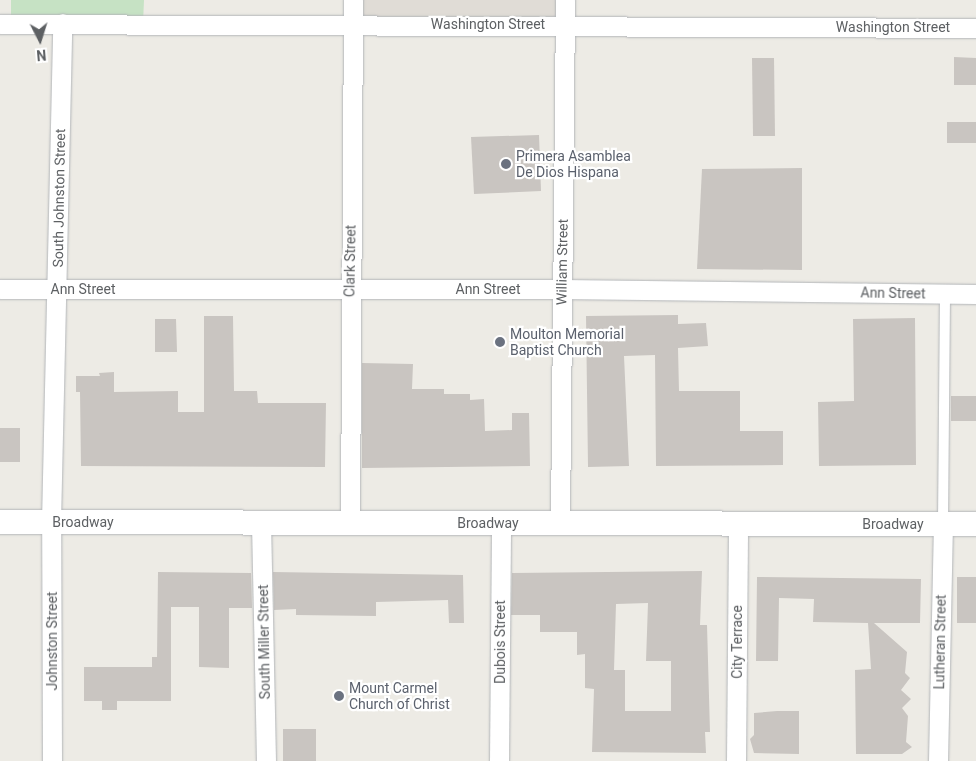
<!DOCTYPE html>
<html>
<head>
<meta charset="utf-8">
<style>
	body { margin:0 }
	#map { position:relative; width:976px; height:761px; overflow:hidden; background:#edebe5; font-family:Roboto,sans-serif }
	div>[style] { position:absolute }
	[style*='--x'] { left:calc(var(--x)*1px); top:calc(var(--y)*1px); width:calc(var(--w)*1px); rotate:calc(var(--a)*1deg) }
	.education>* { inset:0; background:#e0dcd6 }
	.green>* { inset:0; background:#c6e2c4 }
	.building>* { inset:0; background:#c9c5c1 }
	.roads { filter:drop-shadow(0 0 1px #b2b5b8) drop-shadow(0 0 1px #b2b5b8) }
	.service>* { height:10px; margin:-5px; padding:0 5px; transform-origin:5px; border-radius:5px; background:#fff }
	.minor>* { height:19px; margin:-9.5px; padding:0 9.5px; transform-origin:9.5px; border-radius:9.5px; background:#fff }
	.tertiary>* { height:24px; margin:-12px; padding:0 12px; transform-origin:12px; border-radius:12px; background:#fff }
	.dots>* { width:14px; height:14px; translate:-50% -50%; box-sizing:border-box; border:2px solid #fff; border-radius:50% }
	span { translate:-50% -50%; white-space:nowrap; text-align:center; line-height:1.15; -webkit-text-stroke:4.5px #fff; paint-order:stroke }
	.street-label { font-size:14px; color:#5d6063 }
	.worship-label { font-size:14px; color:#5b616d }
	.left { translate:0 -50%; text-align:left }
	.north { position:absolute; left:15px; top:15px; width:50px; height:50px; -webkit-text-stroke:4px #fff; paint-order:stroke; rotate:175deg; font-size:14px; font-weight:700; line-height:20px; text-align:center; color:#5d6063 }
	.north::after { content:''; display:block; margin:auto; width:18px; height:22px; background:#5d6063; clip-path:polygon(50% 0,100% 100%,50% 72%,0 100%) }
</style>
</head>
<body>
<div id="map">
	<div class="education">
		<div style="clip-path:polygon(353px 0,565px 0,565px 25px,353px 24px)"></div>
	</div>
	<div class="green">
		<div style="clip-path:polygon(11px 0,144px 0,143px 23px,11px 23px)"></div>
	</div>
	<div class="building">
		<div style="clip-path:polygon(954px 57px,976px 58px,976px 85px,954px 85px)"></div>
		<div style="clip-path:polygon(752px 58px,774px 58px,775px 136px,753px 136px)"></div>
		<div style="clip-path:polygon(947px 122px,976px 122px,976px 143px,947px 143px)"></div>
		<div style="clip-path:polygon(539px 135px,541px 191px,474px 194px,471px 137px)"></div>
		<div style="clip-path:polygon(802px 168px,802px 270px,697px 269px,702px 169px)"></div>
		<div style="clip-path:polygon(678px 315px,678px 324px,706px 323px,708px 346px,678px 348px,679px 391px,740px 391px,740px 431px,783px 431px,783px 465px,656px 466px,655px 355px,624px 356px,629px 466px,588px 467px,586px 316px)"></div>
		<div style="clip-path:polygon(204px 316px,233px 316px,234px 391px,257px 391px,258px 403px,326px 403px,325px 467px,81px 466px,80px 392px,76px 392px,76px 376px,100px 376px,99px 373px,114px 372px,114px 392px,178px 391px,178px 412px,204px 412px)"></div>
		<div style="clip-path:polygon(915px 318px,916px 465px,819px 466px,818px 402px,854px 401px,853px 319px)"></div>
		<div style="clip-path:polygon(155px 319px,176px 319px,177px 352px,155px 352px)"></div>
		<div style="clip-path:polygon(362px 363px,413px 364px,412px 389px,444px 389px,444px 394px,470px 394px,470px 400px,484px 399px,485px 431px,512px 430px,512px 413px,529px 413px,530px 466px,362px 468px)"></div>
		<div style="clip-path:polygon(951px 396px,976px 396px,976px 421px,951px 421px)"></div>
		<div style="clip-path:polygon(0 428px,20px 428px,20px 462px,0 462px)"></div>
		<div style="clip-path:polygon(evenodd,702px 571px,700px 625px,707px 625px,710px 732px,705px 732px,706px 753px,592px 752px,594px 689px,585px 688px,585px 654px,577px 655px,577px 632px,540px 632px,540px 615px,511px 615px,512px 573px,702px 571px,648px 603px,646px 661px,671px 661px,671px 711px,625px 711px,625px 670px,614px 670px,616px 604px,648px 603px)"></div>
		<div style="clip-path:polygon(158px 572px,251px 573px,252px 608px,229px 608px,229px 668px,199px 667px,199px 607px,171px 607px,171px 701px,117px 701px,117px 710px,102px 710px,102px 701px,84px 701px,84px 667px,152px 667px,152px 657px,157px 657px)"></div>
		<div style="clip-path:polygon(273px 572px,463px 575px,464px 623px,449px 623px,448px 600px,376px 602px,376px 616px,296px 615px,296px 609px,274px 610px)"></div>
		<div style="clip-path:polygon(757px 577px,921px 579px,920px 623px,874px 623px,907px 652px,905px 673px,910px 678px,901px 690px,911px 699px,902px 708px,908px 716px,906px 742px,912px 747px,902px 754px,856px 754px,855px 670px,871px 669px,868px 623px,813px 622px,814px 599px,779px 598px,778px 661px,756px 661px)"></div>
		<div style="clip-path:polygon(957px 577px,976px 577px,976px 623px,957px 623px)"></div>
		<div style="clip-path:polygon(777px 711px,799px 711px,799px 754px,754px 753px,750px 739px,754px 735px,754px 713px)"></div>
		<div style="clip-path:polygon(283px 729px,316px 729px,316px 761px,283px 761px)"></div>
	</div>
	<div class="roads">
		<div class="service">
			<div style="--x:943;--y:524;--w:230;--a:-89.5"></div>
		</div>
		<div class="minor">
			<div style="--x:0;--y:24;--w:976;--a:0.23"></div>
			<div style="--x:0;--y:289;--w:561;--a:0"></div>
			<div style="--x:561;--y:289;--w:415;--a:0.7"></div>
			<div style="--x:261;--y:522;--w:239;--a:88.8"></div>
			<div style="--x:350;--y:523;--w:523;--a:-89.67"></div>
			<div style="--x:560;--y:523;--w:523;--a:-89.45"></div>
			<div style="--x:52;--y:761;--w:239;--a:-90.2"></div>
			<div style="--x:51;--y:522;--w:499;--a:-88.7"></div>
			<div style="--x:499;--y:761;--w:238;--a:-89.5"></div>
			<div style="--x:736;--y:761;--w:237;--a:-89.5"></div>
			<div style="--x:938;--y:761;--w:237;--a:-88.8"></div>
		</div>
		<div class="tertiary">
			<div style="--x:0;--y:522;--w:976;--a:0.12"></div>
		</div>
	</div>
	<div class="dots">
		<div style="left:506px;top:164px;background:#6b7280"></div>
		<div style="left:500px;top:342px;background:#6b7280"></div>
		<div style="left:339px;top:696px;background:#6b7280"></div>
	</div>
	<div class="street-label">
		<span style="left:488px;top:24px">Washington Street</span>
		<span style="left:893px;top:27px">Washington Street</span>
		<span style="left:59px;top:198px;rotate:-89deg">South Johnston Street</span>
		<span style="left:350px;top:261px;rotate:-89deg">Clark Street</span>
		<span style="left:562px;top:262px;rotate:-89deg">William Street</span>
		<span style="left:83px;top:289px">Ann Street</span>
		<span style="left:488px;top:289px">Ann Street</span>
		<span style="left:893px;top:293px;rotate:1deg">Ann Street</span>
		<span style="left:83px;top:522px">Broadway</span>
		<span style="left:488px;top:523px">Broadway</span>
		<span style="left:893px;top:524px">Broadway</span>
		<span style="left:52px;top:641px;rotate:-90deg">Johnston Street</span>
		<span style="left:264px;top:642px;rotate:-91deg">South Miller Street</span>
		<span style="left:500px;top:642px;rotate:-90deg">Dubois Street</span>
		<span style="left:737px;top:642px;rotate:-90deg">City Terrace</span>
		<span style="left:940px;top:642px;rotate:-89deg">Lutheran Street</span>
	</div>
	<div class="worship-label">
		<span class="left" style="left:516px;top:164px">Primera Asamblea<br>De Dios Hispana</span>
		<span class="left" style="left:510px;top:342px">Moulton Memorial<br>Baptist Church</span>
		<span class="left" style="left:349px;top:696px">Mount Carmel<br>Church of Christ</span>
	</div>
	<div class="north">N</div>
</div>
</body>
</html>
